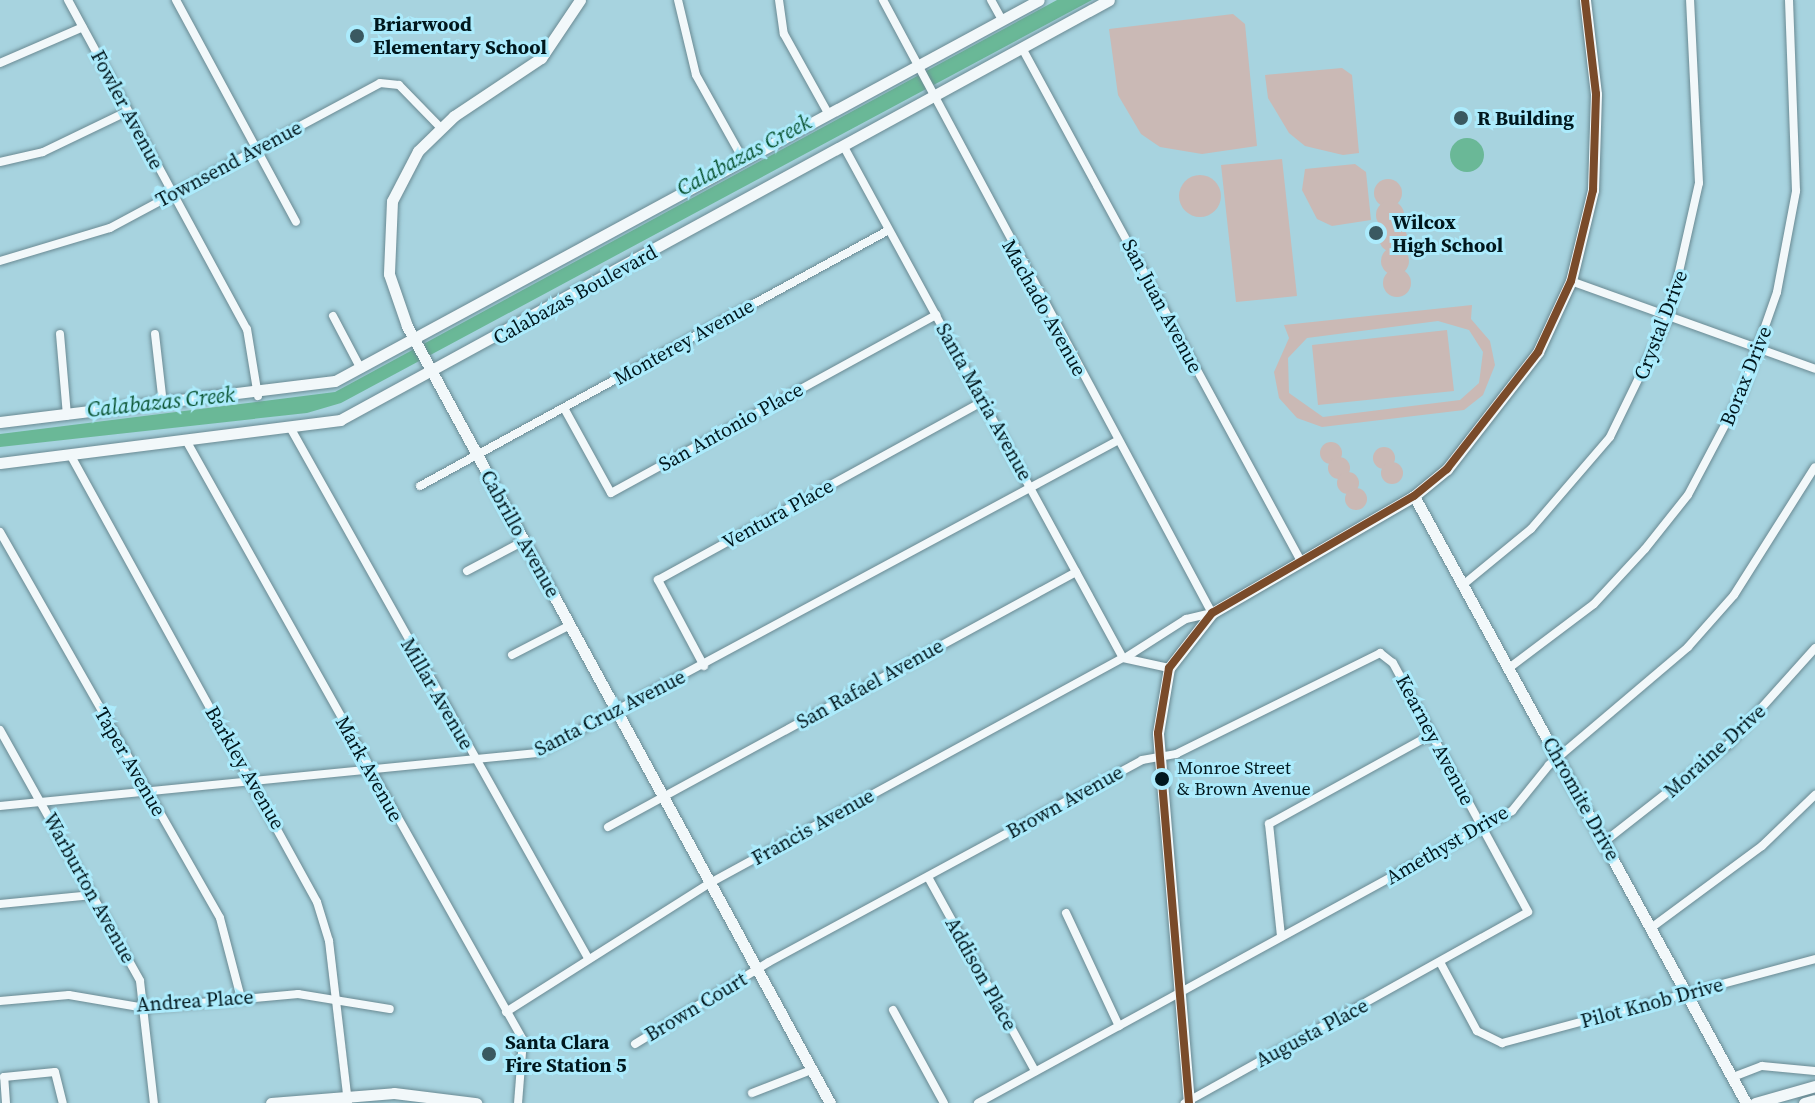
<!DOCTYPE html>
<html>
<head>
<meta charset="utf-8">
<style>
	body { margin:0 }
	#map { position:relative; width:1815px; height:1103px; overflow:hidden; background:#a7d3df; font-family:"Source Serif 4",serif }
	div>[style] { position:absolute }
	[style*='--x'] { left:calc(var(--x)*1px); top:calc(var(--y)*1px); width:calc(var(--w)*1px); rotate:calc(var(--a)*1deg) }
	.green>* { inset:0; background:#cab9b5 }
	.round { border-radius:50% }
	.water>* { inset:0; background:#6ab897 }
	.roads { filter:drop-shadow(0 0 2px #6a8a93) drop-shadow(0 0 2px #6a8a93) }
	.street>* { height:8px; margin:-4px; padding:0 4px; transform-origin:4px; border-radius:4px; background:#f2f8fa }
	.secondary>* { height:11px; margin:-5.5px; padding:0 5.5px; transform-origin:5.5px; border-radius:5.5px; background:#f2f8fa }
	.bus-1>* { height:8px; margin:-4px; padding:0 4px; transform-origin:4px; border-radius:4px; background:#7a4b2a }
	.dots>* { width:22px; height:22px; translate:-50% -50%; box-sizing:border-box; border:4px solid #acebfc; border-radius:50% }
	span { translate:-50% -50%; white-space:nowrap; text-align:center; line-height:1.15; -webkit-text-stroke:6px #acebfc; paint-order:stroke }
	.bus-label { font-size:18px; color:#00171d }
	.left { translate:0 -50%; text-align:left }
	.poi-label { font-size:20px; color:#00171d; font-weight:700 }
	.street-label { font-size:20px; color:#00171d }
	.water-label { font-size:22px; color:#085230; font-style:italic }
</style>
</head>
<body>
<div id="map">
	<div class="green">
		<div style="clip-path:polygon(1233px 14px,1245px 24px,1257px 146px,1202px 154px,1160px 147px,1141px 134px,1118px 95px,1109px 29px)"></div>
		<div style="clip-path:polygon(1342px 68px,1352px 75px,1359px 153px,1343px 155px,1305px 146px,1289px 133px,1268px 98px,1265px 75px)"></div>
		<div style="clip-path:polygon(1282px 159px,1297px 296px,1236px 302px,1221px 165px)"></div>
		<div style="clip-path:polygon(1355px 164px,1366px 172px,1371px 220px,1332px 226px,1317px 219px,1302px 190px,1305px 169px)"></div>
		<div class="round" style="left:1179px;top:175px;width:42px;height:42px"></div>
		<div class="round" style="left:1374px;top:179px;width:28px;height:28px"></div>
		<div class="round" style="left:1376px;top:201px;width:28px;height:28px"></div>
		<div class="round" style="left:1379px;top:224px;width:28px;height:28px"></div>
		<div class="round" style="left:1381px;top:247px;width:28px;height:28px"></div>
		<div class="round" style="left:1383px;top:269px;width:28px;height:28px"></div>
		<div style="clip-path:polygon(evenodd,1472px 305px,1471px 319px,1490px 341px,1495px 365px,1483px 395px,1464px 410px,1322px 427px,1297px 418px,1279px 398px,1274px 372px,1289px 338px,1284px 325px,1472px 305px,1438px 321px,1469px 330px,1483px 352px,1479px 383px,1460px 400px,1323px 417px,1289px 393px,1288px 358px,1307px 338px,1438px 321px)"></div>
		<div style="clip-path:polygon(1447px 330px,1454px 391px,1318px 405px,1312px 345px)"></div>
		<div class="round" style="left:1320px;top:442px;width:22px;height:22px"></div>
		<div class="round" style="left:1373px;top:447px;width:22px;height:22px"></div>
		<div class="round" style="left:1328px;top:457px;width:22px;height:22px"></div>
		<div class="round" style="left:1381px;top:462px;width:22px;height:22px"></div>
		<div class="round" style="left:1337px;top:472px;width:22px;height:22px"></div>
		<div class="round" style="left:1345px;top:488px;width:22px;height:22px"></div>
	</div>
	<div class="water">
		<div style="clip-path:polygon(1057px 0,1092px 0,341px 403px,307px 413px,0 447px,0 434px,335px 392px)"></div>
		<div class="round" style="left:1450px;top:138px;width:34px;height:34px"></div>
	</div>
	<div class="roads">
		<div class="street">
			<div style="--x:68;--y:0;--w:375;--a:61.5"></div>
			<div style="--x:247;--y:329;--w:68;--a:80.7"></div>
			<div style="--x:176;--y:0;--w:252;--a:61.6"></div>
			<div style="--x:678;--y:0;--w:77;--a:76.5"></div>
			<div style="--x:696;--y:75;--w:96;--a:60.8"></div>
			<div style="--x:779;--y:0;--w:34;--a:82"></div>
			<div style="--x:784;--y:34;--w:90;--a:60.9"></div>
			<div style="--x:883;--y:0;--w:696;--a:61.78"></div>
			<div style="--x:1212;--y:613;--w:27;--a:167"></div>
			<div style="--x:1186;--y:619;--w:69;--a:147.5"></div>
			<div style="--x:991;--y:0;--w:23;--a:61"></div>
			<div style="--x:1022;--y:48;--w:586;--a:61.47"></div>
			<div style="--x:0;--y:63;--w:90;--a:-23.4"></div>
			<div style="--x:844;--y:147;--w:582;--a:61.37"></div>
			<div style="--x:0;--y:162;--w:44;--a:-13.1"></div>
			<div style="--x:43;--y:152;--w:92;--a:-25.7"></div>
			<div style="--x:0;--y:261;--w:115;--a:-16.7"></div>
			<div style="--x:110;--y:228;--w:306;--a:-28.2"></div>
			<div style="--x:380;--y:83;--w:19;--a:6"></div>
			<div style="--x:399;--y:85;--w:59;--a:45.7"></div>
			<div style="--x:1571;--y:281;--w:259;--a:19.8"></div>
			<div style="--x:333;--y:316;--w:60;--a:62.2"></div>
			<div style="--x:60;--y:334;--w:82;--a:85.1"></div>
			<div style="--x:155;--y:334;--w:70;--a:83.5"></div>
			<div style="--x:564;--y:408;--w:97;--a:61.1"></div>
			<div style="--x:611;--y:493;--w:371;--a:-28.7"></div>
			<div style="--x:291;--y:429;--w:607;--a:60.69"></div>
			<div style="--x:187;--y:442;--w:686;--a:60.67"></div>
			<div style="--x:523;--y:1040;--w:63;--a:94.5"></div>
			<div style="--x:71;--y:456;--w:509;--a:61.12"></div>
			<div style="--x:317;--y:902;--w:41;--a:72.9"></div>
			<div style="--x:329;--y:941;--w:163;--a:83.3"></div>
			<div style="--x:420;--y:486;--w:534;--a:-28.63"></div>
			<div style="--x:0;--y:532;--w:444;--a:60.3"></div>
			<div style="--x:220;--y:918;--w:83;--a:75.3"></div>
			<div style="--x:467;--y:571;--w:64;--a:-27.8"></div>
			<div style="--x:1464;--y:584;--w:87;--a:-39.4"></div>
			<div style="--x:1531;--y:529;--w:121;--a:-49.3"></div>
			<div style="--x:1610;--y:437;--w:135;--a:-64"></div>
			<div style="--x:1669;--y:316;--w:136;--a:-77.3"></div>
			<div style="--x:1699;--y:183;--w:183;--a:-92.8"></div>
			<div style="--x:512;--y:655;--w:65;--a:-27.3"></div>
			<div style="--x:704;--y:666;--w:98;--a:-118.1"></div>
			<div style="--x:658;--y:580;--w:371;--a:-28.8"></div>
			<div style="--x:1509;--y:668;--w:106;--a:-37"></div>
			<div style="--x:1594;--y:604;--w:75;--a:-47.2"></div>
			<div style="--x:1645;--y:549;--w:69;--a:-51.5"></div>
			<div style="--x:1688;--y:495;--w:113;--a:-62.1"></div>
			<div style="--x:1741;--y:395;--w:109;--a:-70.7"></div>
			<div style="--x:1777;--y:292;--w:103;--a:-79.3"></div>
			<div style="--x:1796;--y:191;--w:191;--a:-92.1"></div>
			<div style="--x:0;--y:730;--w:287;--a:60.8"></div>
			<div style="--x:140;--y:981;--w:123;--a:83.5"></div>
			<div style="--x:0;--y:806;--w:540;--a:-5.64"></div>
			<div style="--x:537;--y:753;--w:659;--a:-28.28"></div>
			<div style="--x:608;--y:827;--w:533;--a:-28.58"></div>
			<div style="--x:1604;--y:842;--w:159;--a:-38.1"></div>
			<div style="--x:1729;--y:744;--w:129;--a:-48.1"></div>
			<div style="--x:928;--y:877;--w:222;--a:61.1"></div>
			<div style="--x:0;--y:904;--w:93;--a:-5.5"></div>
			<div style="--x:1066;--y:913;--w:125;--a:64.9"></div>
			<div style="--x:1651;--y:928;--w:138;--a:-36.5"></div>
			<div style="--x:1762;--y:846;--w:74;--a:-43.9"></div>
			<div style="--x:1281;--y:936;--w:113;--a:-96.1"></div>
			<div style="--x:1269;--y:824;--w:186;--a:-28.9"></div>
			<div style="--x:1441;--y:964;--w:76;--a:61.8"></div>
			<div style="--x:1477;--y:1031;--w:28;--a:26"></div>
			<div style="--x:1502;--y:1043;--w:324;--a:-15"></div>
			<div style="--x:0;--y:1001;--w:69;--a:-5"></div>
			<div style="--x:69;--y:995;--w:77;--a:9.7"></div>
			<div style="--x:145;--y:1008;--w:154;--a:-5.2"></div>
			<div style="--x:298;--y:994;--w:93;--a:9.3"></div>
			<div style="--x:893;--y:1010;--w:106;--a:61.3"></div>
			<div style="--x:506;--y:1012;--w:241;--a:-32.3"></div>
			<div style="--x:710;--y:883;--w:470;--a:-28.6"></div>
			<div style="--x:1123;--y:658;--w:47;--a:12.3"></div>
			<div style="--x:635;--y:1044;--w:157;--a:-31.5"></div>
			<div style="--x:769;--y:962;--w:424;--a:-28.4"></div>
			<div style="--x:1142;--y:760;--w:35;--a:-10"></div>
			<div style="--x:1176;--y:754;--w:228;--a:-26.3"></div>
			<div style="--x:1380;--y:653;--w:16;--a:38"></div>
			<div style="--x:1393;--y:663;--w:283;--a:61.5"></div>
			<div style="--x:1528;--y:912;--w:393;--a:150.9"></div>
			<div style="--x:1733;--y:1077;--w:31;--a:-21"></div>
			<div style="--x:1762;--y:1066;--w:53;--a:5.4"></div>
			<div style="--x:752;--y:1093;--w:63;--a:-21.3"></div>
			<div style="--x:6;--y:1103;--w:26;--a:-94"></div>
			<div style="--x:4;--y:1077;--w:51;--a:-5.6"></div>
			<div style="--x:55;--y:1072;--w:32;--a:76"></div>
			<div style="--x:978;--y:1103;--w:609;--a:-28.67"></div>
			<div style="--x:1512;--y:811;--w:59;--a:-51.2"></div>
			<div style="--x:1549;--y:765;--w:182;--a:-40.3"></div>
			<div style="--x:1688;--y:647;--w:69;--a:-48.5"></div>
			<div style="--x:1734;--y:595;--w:151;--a:-57.7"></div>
		</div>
		<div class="secondary">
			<div style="--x:580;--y:0;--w:70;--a:123.9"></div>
			<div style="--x:541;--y:58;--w:105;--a:146.3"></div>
			<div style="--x:454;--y:116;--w:50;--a:135.8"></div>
			<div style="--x:418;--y:151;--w:56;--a:117.5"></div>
			<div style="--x:392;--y:201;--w:73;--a:92.4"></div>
			<div style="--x:389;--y:274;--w:55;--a:70.9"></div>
			<div style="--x:407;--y:326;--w:885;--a:61.44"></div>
			<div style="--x:0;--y:422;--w:337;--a:-7"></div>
			<div style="--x:335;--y:381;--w:800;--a:-28.42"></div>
			<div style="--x:0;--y:463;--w:343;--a:-7.2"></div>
			<div style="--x:340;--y:420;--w:876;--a:-28.64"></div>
			<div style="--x:1414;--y:496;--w:692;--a:61.32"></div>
			<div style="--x:271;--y:1103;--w:123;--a:-4.6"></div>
			<div style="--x:394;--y:1093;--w:83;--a:7"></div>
			<div style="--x:1189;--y:1103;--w:371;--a:-94.8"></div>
			<div style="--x:1158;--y:733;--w:66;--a:-80.4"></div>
			<div style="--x:1169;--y:668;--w:70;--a:-52"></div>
			<div style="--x:1212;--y:613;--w:233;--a:-30.1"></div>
			<div style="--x:1414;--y:496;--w:43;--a:-39.3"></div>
			<div style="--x:1447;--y:469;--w:148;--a:-52.1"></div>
			<div style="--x:1538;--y:352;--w:78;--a:-65.1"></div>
			<div style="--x:1571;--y:281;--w:94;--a:-76.4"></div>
			<div style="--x:1593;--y:190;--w:96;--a:-88.2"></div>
			<div style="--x:1596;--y:94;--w:95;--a:-96.7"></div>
			<div style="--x:1755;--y:1103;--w:62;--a:-15.8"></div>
			<div style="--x:1804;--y:1103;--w:11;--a:-15"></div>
		</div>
	</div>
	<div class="bus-1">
		<div style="--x:1189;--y:1103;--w:371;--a:-94.8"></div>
		<div style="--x:1158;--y:733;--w:66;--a:-80.4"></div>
		<div style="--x:1169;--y:668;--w:70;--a:-52"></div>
		<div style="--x:1212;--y:613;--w:233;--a:-30.1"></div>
		<div style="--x:1414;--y:496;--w:43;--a:-39.3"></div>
		<div style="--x:1447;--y:469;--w:148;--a:-52.1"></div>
		<div style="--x:1538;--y:352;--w:78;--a:-65.1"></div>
		<div style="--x:1571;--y:281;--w:94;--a:-76.4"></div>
		<div style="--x:1593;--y:190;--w:96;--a:-88.2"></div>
		<div style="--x:1596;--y:94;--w:95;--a:-96.7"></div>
	</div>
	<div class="dots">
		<div style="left:357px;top:36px;background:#3a5961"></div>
		<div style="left:1461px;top:118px;background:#3a5961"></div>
		<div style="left:1376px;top:233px;background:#3a5961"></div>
		<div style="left:1162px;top:779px;background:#00171d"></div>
		<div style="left:489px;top:1054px;background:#3a5961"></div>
	</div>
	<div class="bus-label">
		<span class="left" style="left:1177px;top:779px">Monroe Street<br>&amp; Brown Avenue</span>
	</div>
	<div class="poi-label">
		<span class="left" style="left:373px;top:36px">Briarwood<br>Elementary School</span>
		<span class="left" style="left:1477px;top:118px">R Building</span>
		<span class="left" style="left:1392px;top:234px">Wilcox<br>High School</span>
		<span class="left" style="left:505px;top:1054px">Santa Clara<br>Fire Station 5</span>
	</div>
	<div class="street-label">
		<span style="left:127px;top:110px;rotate:62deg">Fowler Avenue</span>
		<span style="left:229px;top:164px;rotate:-28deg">Townsend Avenue</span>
		<span style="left:575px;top:295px;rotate:-29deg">Calabazas Boulevard</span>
		<span style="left:1162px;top:306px;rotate:62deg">San Juan Avenue</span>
		<span style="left:1044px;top:308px;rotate:61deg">Machado Avenue</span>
		<span style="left:1661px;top:325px;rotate:-69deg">Crystal Drive</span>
		<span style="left:684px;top:342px;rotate:-29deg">Monterey Avenue</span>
		<span style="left:1746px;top:376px;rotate:-68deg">Borax Drive</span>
		<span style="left:984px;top:402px;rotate:61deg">Santa Maria Avenue</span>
		<span style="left:731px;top:427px;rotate:-29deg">San Antonio Place</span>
		<span style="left:778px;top:514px;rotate:-29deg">Ventura Place</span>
		<span style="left:520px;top:534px;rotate:61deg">Cabrillo Avenue</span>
		<span style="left:870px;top:684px;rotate:-29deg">San Rafael Avenue</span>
		<span style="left:437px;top:694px;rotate:60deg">Millar Avenue</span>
		<span style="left:610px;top:713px;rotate:-27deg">Santa Cruz Avenue</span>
		<span style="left:1435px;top:740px;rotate:62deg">Kearney Avenue</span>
		<span style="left:1715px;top:751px;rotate:-42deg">Moraine Drive</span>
		<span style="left:130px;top:762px;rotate:60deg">Taper Avenue</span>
		<span style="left:245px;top:768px;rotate:60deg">Barkley Avenue</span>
		<span style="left:369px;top:769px;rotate:61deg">Mark Avenue</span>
		<span style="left:1581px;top:799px;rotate:61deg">Chromite Drive</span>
		<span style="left:1065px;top:802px;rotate:-29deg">Brown Avenue</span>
		<span style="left:813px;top:827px;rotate:-29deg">Francis Avenue</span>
		<span style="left:1447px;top:845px;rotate:-30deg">Amethyst Drive</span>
		<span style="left:89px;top:888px;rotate:61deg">Warburton Avenue</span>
		<span style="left:981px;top:974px;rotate:61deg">Addison Place</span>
		<span style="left:195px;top:1001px;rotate:-4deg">Andrea Place</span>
		<span style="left:1652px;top:1003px;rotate:-15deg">Pilot Knob Drive</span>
		<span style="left:696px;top:1007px;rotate:-31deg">Brown Court</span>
		<span style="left:1312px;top:1033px;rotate:-28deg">Augusta Place</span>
	</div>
	<div class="water-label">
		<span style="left:744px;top:155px;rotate:-28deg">Calabazas Creek</span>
		<span style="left:161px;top:402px;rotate:-6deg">Calabazas Creek</span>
	</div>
</div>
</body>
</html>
